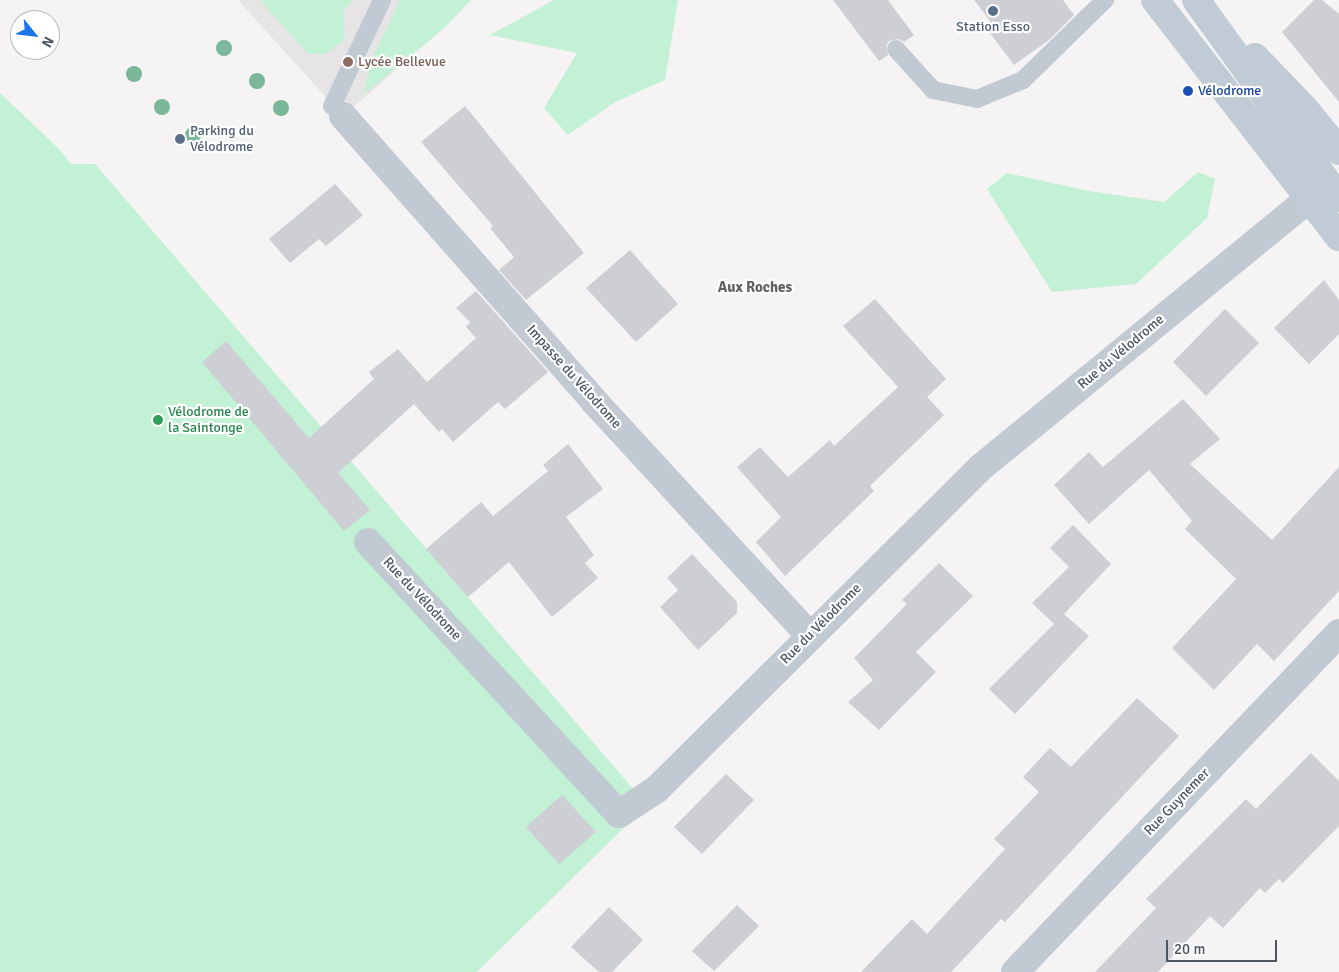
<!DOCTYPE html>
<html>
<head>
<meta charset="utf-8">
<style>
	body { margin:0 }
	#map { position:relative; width:1339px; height:972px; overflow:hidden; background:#f5f3f3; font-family:Signika,sans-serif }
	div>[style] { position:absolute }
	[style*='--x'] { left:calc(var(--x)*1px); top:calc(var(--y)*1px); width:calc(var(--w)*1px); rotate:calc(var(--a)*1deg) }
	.education>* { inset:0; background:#e6e4e5 }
	.green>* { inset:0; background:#c3f1d5 }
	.building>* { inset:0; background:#cdcfd5 }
	.lane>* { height:18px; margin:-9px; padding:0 9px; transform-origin:9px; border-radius:9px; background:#c1cad2 }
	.street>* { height:28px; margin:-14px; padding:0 14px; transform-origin:14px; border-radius:14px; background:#c1cad2 }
	.secondary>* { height:28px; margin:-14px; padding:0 14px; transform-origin:14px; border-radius:14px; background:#c1cbd6 }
	.trees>* { width:16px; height:16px; margin:-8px; border-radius:50%; background:#7bb799 }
	.dots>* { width:14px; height:14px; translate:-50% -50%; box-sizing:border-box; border:2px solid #fff; border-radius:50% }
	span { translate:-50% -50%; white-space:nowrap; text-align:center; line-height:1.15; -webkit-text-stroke:4.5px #fff; paint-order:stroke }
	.service-label { font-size:14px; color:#4e5e75 }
	.left { translate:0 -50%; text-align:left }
	.education-label { font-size:14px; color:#785e54 }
	.transit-label { font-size:14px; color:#164399 }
	.street-label { font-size:14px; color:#4a5661 }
	.leisure-label { font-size:14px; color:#27864d }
	.neighbourhood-label { font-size:15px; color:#5f6368; font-weight:700 }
	.north { position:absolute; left:10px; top:10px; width:50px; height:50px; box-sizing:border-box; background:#fff; border:1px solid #b7bbc0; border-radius:50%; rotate:119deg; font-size:14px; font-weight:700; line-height:20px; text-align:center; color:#4a5661 }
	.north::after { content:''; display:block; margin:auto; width:18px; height:22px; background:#1a73e8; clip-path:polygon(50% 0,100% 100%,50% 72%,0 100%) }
	.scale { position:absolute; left:1166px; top:940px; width:111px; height:22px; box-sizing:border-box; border:2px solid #4a5661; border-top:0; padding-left:6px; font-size:15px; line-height:18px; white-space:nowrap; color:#4a5661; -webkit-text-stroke:4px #fff; paint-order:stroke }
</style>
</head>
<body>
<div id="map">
	<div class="education">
		<div style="clip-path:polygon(238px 0,471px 0,443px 29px,343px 116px)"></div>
	</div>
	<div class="green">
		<div style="clip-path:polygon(260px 0,353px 0,343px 10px,345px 39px,326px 54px,308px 54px)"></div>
		<div style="clip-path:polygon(400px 0,471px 0,443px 29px,364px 94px,370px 63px)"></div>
		<div style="clip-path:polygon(554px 0,678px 0,665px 80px,615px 102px,568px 135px,544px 108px,577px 53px,490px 35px)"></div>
		<div style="clip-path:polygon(0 93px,58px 148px,71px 164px,95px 164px,647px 805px,477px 972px,0 972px)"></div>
		<div style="clip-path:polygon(1198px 172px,1215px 179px,1207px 218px,1136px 284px,1052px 292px,987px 189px,1007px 173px,1089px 191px,1164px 202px)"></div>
	</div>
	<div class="building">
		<div style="clip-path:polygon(833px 0,888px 0,914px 35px,904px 42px,899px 39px,889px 41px,886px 46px,888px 55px,879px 61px)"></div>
		<div style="clip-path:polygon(974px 0,1063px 0,1074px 15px,1049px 40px,1014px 65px,984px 25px,990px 21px)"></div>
		<div style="clip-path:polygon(1314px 0,1322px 0,1339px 14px,1339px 102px,1282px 32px)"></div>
		<div style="clip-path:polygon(465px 106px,584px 253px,526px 300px,499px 270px,514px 257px,490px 228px,493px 226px,421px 142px)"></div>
		<div style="clip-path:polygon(335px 184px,363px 215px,326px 246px,319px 239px,290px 263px,269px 239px)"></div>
		<div style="clip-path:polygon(630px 250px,678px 304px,636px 342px,586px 288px)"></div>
		<div style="clip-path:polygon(1324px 280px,1339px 300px,1339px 334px,1309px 364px,1274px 328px)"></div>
		<div style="clip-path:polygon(476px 291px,548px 372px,505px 409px,498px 402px,453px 442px,442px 429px,439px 432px,414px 404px,338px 473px,370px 510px,344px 531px,202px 362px,226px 341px,309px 438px,374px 379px,369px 372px,398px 349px,427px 382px,476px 338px,466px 327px,470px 322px,456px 308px)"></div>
		<div style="clip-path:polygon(875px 299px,946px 379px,927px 397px,944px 415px,870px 486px,874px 491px,785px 576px,756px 542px,781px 517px,737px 467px,760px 447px,788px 477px,830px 440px,834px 446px,898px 387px,843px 326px)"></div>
		<div style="clip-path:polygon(1225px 309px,1259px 343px,1206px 396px,1173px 362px)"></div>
		<div style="clip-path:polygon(1183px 399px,1220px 439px,1190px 464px,1272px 540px,1339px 467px,1339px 591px,1274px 661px,1257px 644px,1214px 690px,1172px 648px,1236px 579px,1185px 529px,1192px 521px,1149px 470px,1089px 524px,1054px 485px,1089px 452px,1103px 467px)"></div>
		<div style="clip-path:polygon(568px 444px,603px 489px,566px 517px,594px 555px,585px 563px,598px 578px,552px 617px,509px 562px,468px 597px,426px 549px,481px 502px,493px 516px,548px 471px,543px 465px)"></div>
		<div style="clip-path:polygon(1073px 525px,1111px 564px,1064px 614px,1089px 636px,1015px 714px,989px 689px,1054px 624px,1032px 603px,1069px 567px,1050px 548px)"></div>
		<div style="clip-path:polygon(692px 554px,737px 602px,737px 613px,698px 650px,660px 607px,678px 590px,667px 578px)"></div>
		<div style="clip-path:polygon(939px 563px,973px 596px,916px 652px,936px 672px,879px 730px,848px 702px,873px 680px,854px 658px,907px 604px,902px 600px)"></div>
		<div style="clip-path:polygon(1137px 698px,1179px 736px,1005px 922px,1001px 919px,951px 972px,861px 972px,912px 919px,927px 934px,1005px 849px,994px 839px,1039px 792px,1023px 777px,1050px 748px,1071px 767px)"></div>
		<div style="clip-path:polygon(1311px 753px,1339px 781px,1339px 826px,1283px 883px,1279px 879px,1265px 893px,1260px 888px,1223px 928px,1210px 916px,1158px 972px,1095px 972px,1156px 908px,1146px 899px,1246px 799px,1256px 809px)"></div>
		<div style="clip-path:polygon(726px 774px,754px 800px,702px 854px,674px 827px)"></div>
		<div style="clip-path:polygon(562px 795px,596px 832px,559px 864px,526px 827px)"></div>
		<div style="clip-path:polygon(737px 905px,759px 926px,714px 971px,692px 951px)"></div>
		<div style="clip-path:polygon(609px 907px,643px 940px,612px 972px,599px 972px,571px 947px)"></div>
	</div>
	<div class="lane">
		<div style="--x:896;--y:49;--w:55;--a:47.9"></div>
		<div style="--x:933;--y:90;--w:45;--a:11.6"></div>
		<div style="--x:977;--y:99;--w:50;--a:-22.4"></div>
		<div style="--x:1023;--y:80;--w:115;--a:-44.3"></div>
		<div style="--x:332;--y:106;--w:117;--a:-64.7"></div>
	</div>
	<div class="street">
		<div style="--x:343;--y:116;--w:378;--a:48.6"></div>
		<div style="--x:593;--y:400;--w:319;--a:47.4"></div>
		<div style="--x:368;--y:542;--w:370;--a:47.3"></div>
		<div style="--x:619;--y:814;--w:45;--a:-33.3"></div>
		<div style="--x:657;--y:789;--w:455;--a:-44.8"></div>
		<div style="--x:980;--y:468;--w:426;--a:-39.3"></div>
		<div style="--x:1015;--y:972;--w:469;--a:-46.3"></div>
	</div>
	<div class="secondary">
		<div style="--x:1155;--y:0;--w:300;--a:52.2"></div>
		<div style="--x:1196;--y:0;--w:244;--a:54.2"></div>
		<div style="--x:1255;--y:57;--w:72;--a:46.1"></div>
		<div style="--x:1305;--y:109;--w:54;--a:51"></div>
	</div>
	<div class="trees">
		<div style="left:224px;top:48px"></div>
		<div style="left:134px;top:74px"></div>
		<div style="left:257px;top:81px"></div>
		<div style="left:162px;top:107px"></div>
		<div style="left:281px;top:108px"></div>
		<div style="left:193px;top:135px"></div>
	</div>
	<div class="dots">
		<div style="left:993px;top:11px;background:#5c6f8a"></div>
		<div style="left:348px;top:62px;background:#8d6e63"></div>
		<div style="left:1188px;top:91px;background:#1a4fb4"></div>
		<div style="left:180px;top:139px;background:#5c6f8a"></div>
		<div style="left:158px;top:420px;background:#2e9e5b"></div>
	</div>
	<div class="service-label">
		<span style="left:993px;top:27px">Station Esso</span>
		<span class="left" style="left:190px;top:139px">Parking du<br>Vélodrome</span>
	</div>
	<div class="education-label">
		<span class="left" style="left:358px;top:62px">Lycée Bellevue</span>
	</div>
	<div class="transit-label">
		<span class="left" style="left:1198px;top:91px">Vélodrome</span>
	</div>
	<div class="street-label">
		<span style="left:1121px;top:352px;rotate:-40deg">Rue du Vélodrome</span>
		<span style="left:574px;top:377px;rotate:48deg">Impasse du Vélodrome</span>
		<span style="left:422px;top:599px;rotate:47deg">Rue du Vélodrome</span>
		<span style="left:821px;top:624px;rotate:-45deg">Rue du Vélodrome</span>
		<span style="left:1177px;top:802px;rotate:-46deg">Rue Guynemer</span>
	</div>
	<div class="leisure-label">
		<span class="left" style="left:168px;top:420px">Vélodrome de<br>la Saintonge</span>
	</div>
	<div class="neighbourhood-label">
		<span style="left:755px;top:288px">Aux Roches</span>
	</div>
	<div class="north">N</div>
	<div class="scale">20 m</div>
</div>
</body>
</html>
